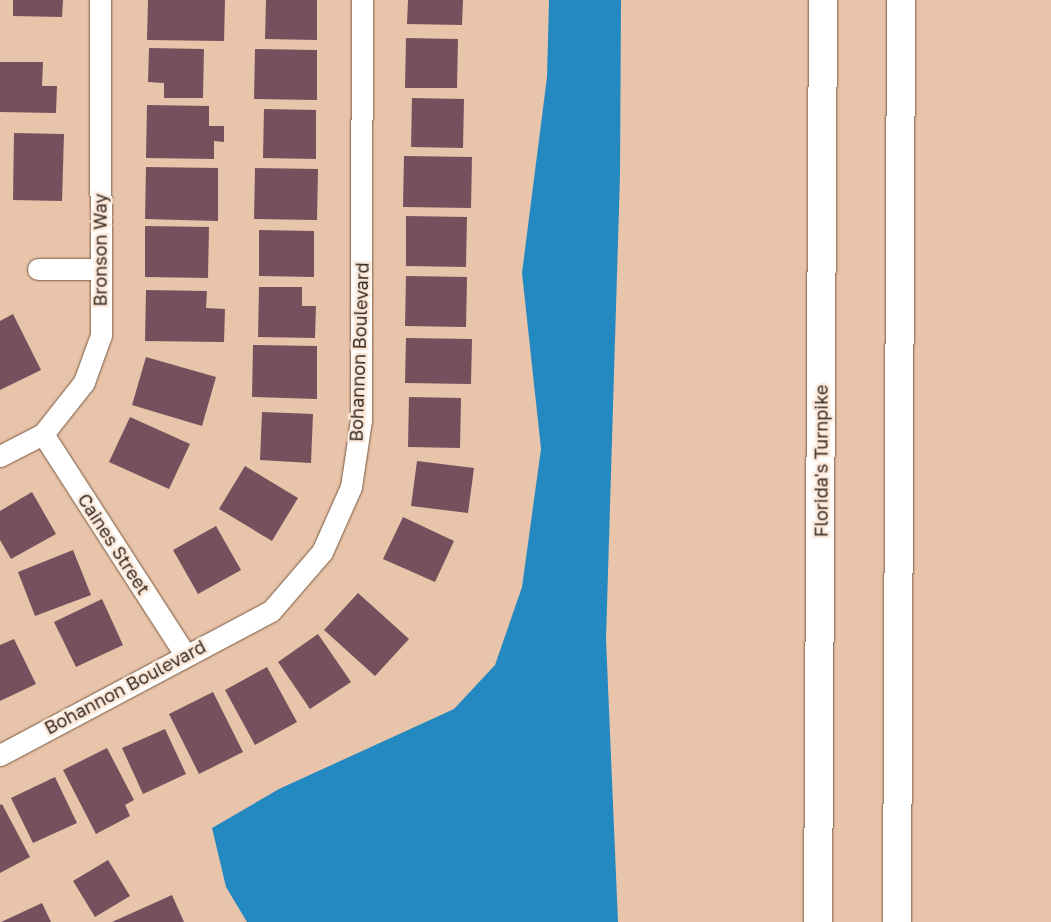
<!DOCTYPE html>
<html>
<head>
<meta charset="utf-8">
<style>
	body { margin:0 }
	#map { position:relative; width:1051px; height:922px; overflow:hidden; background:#e8c4aa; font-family:"Golos Text",sans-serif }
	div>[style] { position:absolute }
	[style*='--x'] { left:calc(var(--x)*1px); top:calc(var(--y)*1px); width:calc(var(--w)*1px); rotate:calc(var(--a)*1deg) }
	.water>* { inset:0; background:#2489c1 }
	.building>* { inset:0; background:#76505c }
	.roads { filter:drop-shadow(0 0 1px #795a42) drop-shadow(0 0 1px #795a42) }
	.street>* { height:21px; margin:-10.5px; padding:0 10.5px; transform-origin:10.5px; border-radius:10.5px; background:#fff }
	.highway>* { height:28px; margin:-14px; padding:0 14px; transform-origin:14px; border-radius:14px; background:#fff }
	span { translate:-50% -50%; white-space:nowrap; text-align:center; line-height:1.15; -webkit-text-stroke:5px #fbe9db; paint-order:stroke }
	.street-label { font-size:18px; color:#392b21 }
</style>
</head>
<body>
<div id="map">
	<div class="water">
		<div style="clip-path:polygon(549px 0,621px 0,620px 175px,606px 639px,618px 922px,247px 922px,226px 887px,212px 828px,279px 789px,454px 709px,495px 665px,522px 587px,541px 449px,522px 273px,547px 77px)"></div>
	</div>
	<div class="building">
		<div style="clip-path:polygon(13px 0,63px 0,62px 17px,13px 16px)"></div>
		<div style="clip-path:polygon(148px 0,225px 0,224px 41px,147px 40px)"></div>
		<div style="clip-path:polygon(266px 0,317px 0,317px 40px,265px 39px)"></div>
		<div style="clip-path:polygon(408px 0,463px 0,462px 25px,407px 24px)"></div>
		<div style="clip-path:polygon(406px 38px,458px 39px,457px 88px,405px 88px)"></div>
		<div style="clip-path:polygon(149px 48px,204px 49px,203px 98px,164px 98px,164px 83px,148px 82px)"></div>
		<div style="clip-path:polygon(255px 49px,317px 50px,317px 100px,254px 99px)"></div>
		<div style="clip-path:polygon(0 62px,43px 62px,42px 86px,57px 86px,56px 113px,0 112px)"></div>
		<div style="clip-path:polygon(412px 98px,464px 99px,463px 148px,411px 147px)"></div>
		<div style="clip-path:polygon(147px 105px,209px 106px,209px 126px,224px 126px,224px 142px,214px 141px,214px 159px,146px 158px)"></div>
		<div style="clip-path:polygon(264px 109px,316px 110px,316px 159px,263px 158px)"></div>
		<div style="clip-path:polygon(14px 133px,64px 134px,62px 201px,13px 200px)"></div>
		<div style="clip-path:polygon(404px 156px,472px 157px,471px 208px,403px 207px)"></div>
		<div style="clip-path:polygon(146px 167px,218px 168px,218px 221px,145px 219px)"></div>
		<div style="clip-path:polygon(255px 168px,318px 169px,317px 220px,254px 219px)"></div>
		<div style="clip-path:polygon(406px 216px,467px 217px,466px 267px,406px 266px)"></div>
		<div style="clip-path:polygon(145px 226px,209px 227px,208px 278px,145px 277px)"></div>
		<div style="clip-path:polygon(259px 230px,314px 231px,314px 277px,259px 276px)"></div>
		<div style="clip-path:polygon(406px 276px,467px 277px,466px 327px,405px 326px)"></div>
		<div style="clip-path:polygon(259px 287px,302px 287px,302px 306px,316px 306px,315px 338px,258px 337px)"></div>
		<div style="clip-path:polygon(146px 290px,207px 291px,206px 308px,225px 309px,224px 342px,145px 341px)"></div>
		<div style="clip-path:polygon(13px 314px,41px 370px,0 390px,0 321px)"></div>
		<div style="clip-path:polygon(406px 338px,472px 339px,471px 384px,405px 383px)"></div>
		<div style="clip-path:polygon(253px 345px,317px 346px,317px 399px,252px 397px)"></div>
		<div style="clip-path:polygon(146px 357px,216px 377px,202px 426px,132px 405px)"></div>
		<div style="clip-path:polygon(409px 397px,461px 398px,460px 448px,408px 447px)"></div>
		<div style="clip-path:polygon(262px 412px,313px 414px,311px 463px,260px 460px)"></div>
		<div style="clip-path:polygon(130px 417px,190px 444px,169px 489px,109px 462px)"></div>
		<div style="clip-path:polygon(417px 461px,474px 468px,468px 513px,411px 506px)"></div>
		<div style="clip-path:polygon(245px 466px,298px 498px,272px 541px,219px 509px)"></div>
		<div style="clip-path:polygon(32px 492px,56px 534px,11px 559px,0 540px,0 511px)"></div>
		<div style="clip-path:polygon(403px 517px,454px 541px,435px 582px,383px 559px)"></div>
		<div style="clip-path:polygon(216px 526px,241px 570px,198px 594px,173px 550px)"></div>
		<div style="clip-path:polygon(73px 550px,91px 595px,35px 616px,18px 572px)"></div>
		<div style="clip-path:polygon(358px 593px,409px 639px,375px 676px,324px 630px)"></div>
		<div style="clip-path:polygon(102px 599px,123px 645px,76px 667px,54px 622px)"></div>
		<div style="clip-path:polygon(318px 634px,351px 682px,310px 709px,278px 662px)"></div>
		<div style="clip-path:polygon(14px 639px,36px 684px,0 701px,0 645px)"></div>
		<div style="clip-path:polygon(267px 667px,297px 722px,255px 745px,225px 690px)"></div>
		<div style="clip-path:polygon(213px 692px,243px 752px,199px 774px,169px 714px)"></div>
		<div style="clip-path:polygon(165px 729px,186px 774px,143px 794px,122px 748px)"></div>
		<div style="clip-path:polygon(107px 748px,134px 800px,125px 805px,130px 816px,96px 834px,63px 770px)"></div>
		<div style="clip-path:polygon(55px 777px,77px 823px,33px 843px,11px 798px)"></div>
		<div style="clip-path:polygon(2px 804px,30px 857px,0 873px,0 805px)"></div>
		<div style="clip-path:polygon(108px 860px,130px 896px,95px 917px,73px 881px)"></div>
		<div style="clip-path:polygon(172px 895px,184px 922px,112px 922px)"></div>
		<div style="clip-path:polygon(42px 903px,51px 922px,1px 922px)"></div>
	</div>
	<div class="roads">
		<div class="street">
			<div style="--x:38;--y:269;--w:62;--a:0"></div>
			<div style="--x:43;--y:434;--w:262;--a:57.2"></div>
			<div style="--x:0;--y:456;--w:48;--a:-27.1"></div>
			<div style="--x:43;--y:434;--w:66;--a:-51.7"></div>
			<div style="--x:84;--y:382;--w:50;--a:-70.1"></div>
			<div style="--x:101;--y:335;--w:335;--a:-90.2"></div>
			<div style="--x:0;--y:755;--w:307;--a:-28"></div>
			<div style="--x:271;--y:611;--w:78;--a:-49.2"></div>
			<div style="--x:322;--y:552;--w:71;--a:-66"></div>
			<div style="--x:351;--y:487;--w:68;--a:-81.5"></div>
			<div style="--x:361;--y:420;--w:420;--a:-89.9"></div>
		</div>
		<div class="highway">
			<div style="--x:818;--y:922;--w:922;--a:-89.69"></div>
			<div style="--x:897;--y:922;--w:922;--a:-89.75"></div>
		</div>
	</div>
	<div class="street-label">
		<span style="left:100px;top:250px;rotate:-90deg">Bronson Way</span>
		<span style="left:359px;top:352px;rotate:-88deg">Bohannon Boulevard</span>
		<span style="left:821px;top:461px;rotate:-90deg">Florida's Turnpike</span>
		<span style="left:114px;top:544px;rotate:57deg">Caines Street</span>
		<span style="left:125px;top:687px;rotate:-28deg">Bohannon Boulevard</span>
	</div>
</div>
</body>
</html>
